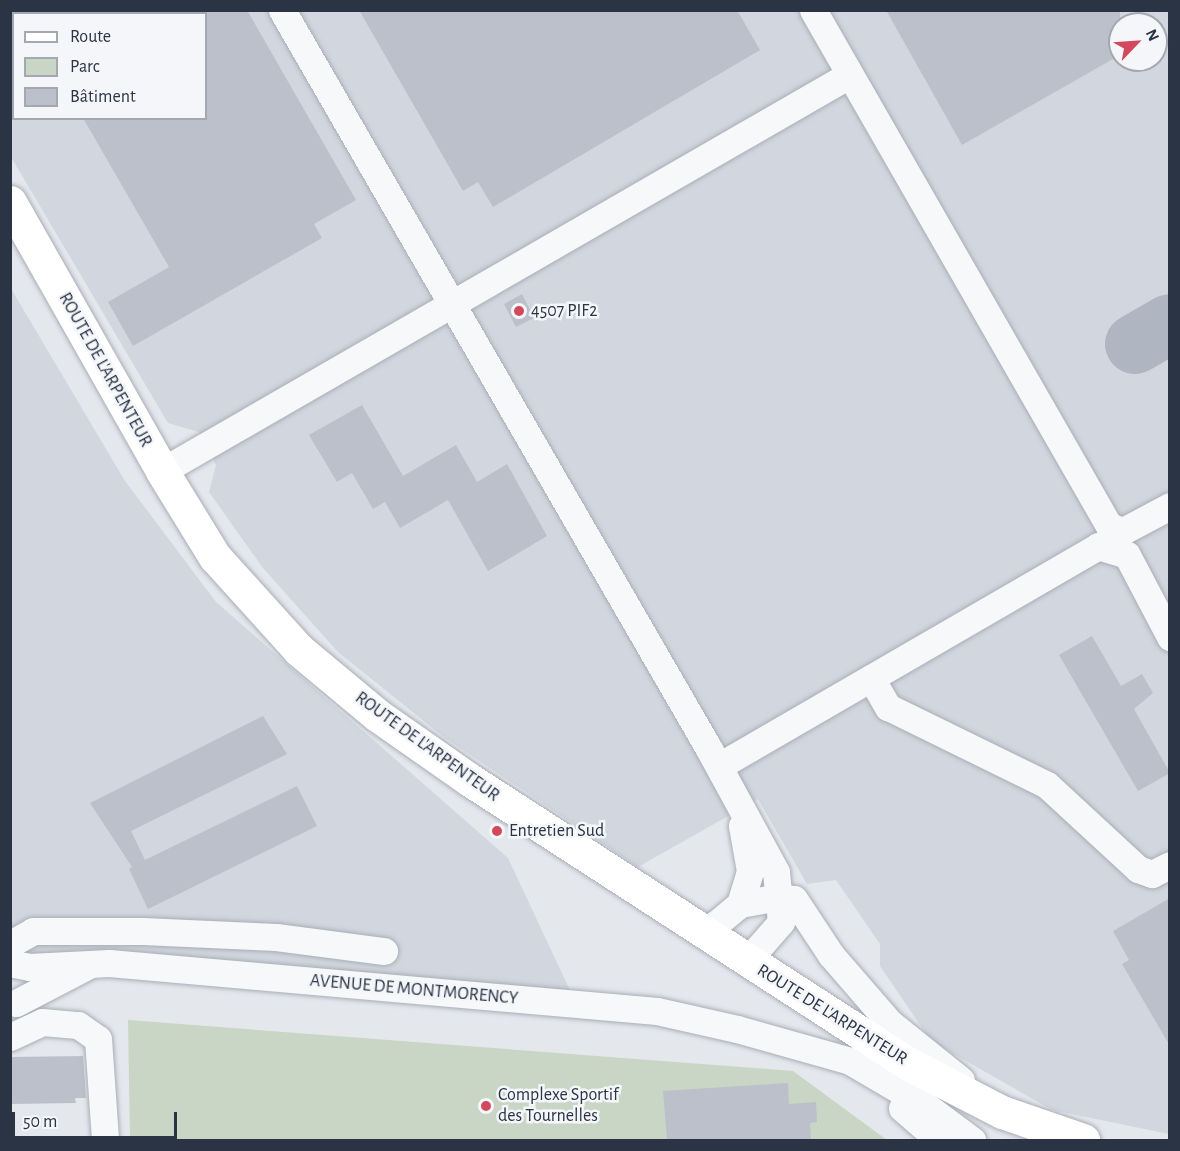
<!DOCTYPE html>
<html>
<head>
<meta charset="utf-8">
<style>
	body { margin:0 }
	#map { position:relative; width:1180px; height:1151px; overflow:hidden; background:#e4e7ec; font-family:"Alegreya Sans",sans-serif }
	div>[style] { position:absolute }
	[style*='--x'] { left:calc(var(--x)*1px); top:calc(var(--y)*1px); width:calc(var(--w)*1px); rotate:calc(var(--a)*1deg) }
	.built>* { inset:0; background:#d2d6de }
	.green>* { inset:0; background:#c9d6c5 }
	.taxiway>* { height:60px; margin:-30px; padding:0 30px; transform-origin:30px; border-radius:30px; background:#b0b6c1 }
	.building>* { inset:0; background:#bbc0ca }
	.roads { filter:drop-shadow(0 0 2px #a9aeb7) drop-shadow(0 0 2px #a9aeb7) }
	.minor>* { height:27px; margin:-13.5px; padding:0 13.5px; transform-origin:13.5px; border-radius:13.5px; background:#f7f8fa }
	.major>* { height:33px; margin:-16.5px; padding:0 16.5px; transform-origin:16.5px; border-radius:16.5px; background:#fff }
	.dots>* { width:16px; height:16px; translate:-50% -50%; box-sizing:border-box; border:3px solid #f4f6f9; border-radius:50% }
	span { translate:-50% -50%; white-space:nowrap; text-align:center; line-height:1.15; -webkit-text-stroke:5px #f4f6f9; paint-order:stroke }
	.poi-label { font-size:18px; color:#2b3445 }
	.left { translate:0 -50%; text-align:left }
	.street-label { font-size:18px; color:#2b3445 }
	.frame { position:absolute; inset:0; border:12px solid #2b3445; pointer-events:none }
	.legend { position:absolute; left:12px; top:12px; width:195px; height:108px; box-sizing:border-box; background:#f4f6f9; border:2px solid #a4a8b1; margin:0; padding:8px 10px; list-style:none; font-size:18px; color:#2b3445 }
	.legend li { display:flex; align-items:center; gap:12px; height:30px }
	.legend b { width:30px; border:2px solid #a4a8b1 }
	.north { position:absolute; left:1108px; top:12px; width:60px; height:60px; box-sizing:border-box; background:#f4f6f9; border:2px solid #a4a8b1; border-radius:50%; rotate:65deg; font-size:16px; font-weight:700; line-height:24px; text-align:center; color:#2b3445 }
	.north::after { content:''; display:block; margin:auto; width:21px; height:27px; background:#d1495b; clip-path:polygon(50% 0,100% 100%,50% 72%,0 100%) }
	.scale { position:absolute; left:12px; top:1112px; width:165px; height:27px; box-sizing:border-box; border:3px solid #2b3445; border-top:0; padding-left:8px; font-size:18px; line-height:21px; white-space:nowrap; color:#2b3445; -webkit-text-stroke:4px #f4f6f9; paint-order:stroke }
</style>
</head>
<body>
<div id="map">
	<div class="built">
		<div style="clip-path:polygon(evenodd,10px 11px,1169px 11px,1169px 1134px,1052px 1110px,931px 1041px,880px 966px,880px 944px,836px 880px,807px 884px,758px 799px,638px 867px,445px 738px,338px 652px,263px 568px,209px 492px,216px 465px,199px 432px,168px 423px,11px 157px,10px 11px,14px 14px,206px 14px,206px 118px,14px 118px,14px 14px,10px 11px,1120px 24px,1156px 24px,1156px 60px,1120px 60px,1120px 24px)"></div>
		<div style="clip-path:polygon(10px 287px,125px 481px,216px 602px,508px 858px,574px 999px,11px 957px)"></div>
	</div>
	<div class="green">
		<div style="clip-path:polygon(128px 1020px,793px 1071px,887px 1140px,130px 1140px)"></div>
	</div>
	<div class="taxiway">
		<div style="--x:1135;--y:344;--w:40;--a:-29.7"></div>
	</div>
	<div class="building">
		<div style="clip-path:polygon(206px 10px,247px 10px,356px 200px,314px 224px,322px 238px,133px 346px,108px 302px,169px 267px,83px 118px,206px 118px)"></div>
		<div style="clip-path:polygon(359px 10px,737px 10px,760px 50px,493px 207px,478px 182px,463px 191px)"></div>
		<div style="clip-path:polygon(886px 10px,1120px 10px,1120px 55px,962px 145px)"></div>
		<div style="clip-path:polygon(522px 294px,534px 318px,516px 327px,504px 304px)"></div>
		<div style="clip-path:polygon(362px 405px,403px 476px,456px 445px,477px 482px,507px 464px,547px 536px,488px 571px,448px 500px,400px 528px,385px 502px,373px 509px,352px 473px,337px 482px,309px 435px)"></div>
		<div style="clip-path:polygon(1092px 636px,1121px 686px,1142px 674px,1153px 693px,1134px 709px,1170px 773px,1138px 791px,1059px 655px)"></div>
		<div style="clip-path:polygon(263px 716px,287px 754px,131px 831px,145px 860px,297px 786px,317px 826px,148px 909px,129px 869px,132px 867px,90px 803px)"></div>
		<div style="clip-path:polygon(1170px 898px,1170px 1046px,1122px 964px,1129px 960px,1113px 931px)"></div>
		<div style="clip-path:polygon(83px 1056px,86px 1098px,75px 1098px,76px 1103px,10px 1104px,10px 1057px)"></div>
		<div style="clip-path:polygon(788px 1083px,789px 1104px,816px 1102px,817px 1122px,810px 1123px,811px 1140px,667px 1140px,663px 1091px)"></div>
	</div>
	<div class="roads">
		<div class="minor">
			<div style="--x:282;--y:10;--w:853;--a:59.98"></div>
			<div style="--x:709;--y:749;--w:140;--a:61.4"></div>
			<div style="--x:776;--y:872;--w:50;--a:84.3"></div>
			<div style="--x:781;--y:922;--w:52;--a:131.1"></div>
			<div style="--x:813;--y:10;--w:595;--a:60.16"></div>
			<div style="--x:1109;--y:526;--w:15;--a:20"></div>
			<div style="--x:1123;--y:531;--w:53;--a:-28"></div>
			<div style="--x:162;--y:471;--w:793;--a:-29.96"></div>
			<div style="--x:871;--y:678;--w:34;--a:60"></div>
			<div style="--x:888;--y:707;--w:177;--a:26.1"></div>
			<div style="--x:1047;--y:785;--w:124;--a:42.7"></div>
			<div style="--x:1138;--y:869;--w:15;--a:20"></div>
			<div style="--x:1152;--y:874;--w:20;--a:-27"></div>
			<div style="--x:719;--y:766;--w:438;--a:-30.1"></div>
			<div style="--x:1098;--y:546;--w:30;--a:17"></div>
			<div style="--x:1127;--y:555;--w:93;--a:62.3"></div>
			<div style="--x:740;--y:904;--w:34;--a:-73"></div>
			<div style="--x:750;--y:871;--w:46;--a:-100.1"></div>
			<div style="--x:709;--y:937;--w:15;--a:-62"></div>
			<div style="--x:716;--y:924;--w:31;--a:-40"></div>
			<div style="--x:740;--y:904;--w:40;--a:-10"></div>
			<div style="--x:779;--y:897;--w:15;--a:8"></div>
			<div style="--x:794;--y:899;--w:67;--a:56.5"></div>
			<div style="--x:831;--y:955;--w:90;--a:49.1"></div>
			<div style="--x:890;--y:1023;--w:91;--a:38.8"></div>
			<div style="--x:10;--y:944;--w:26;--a:-29"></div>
			<div style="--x:33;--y:931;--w:110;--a:0"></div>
			<div style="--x:143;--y:931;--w:133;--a:2.6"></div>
			<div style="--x:276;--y:937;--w:109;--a:7.4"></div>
			<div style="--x:14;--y:964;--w:15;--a:11"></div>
			<div style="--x:29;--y:967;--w:80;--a:-2.9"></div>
			<div style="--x:109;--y:963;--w:550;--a:5.01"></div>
			<div style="--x:657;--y:1011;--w:82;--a:12.7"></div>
			<div style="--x:737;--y:1029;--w:117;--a:15.8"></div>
			<div style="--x:850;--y:1061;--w:87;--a:30.4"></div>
			<div style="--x:925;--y:1105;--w:59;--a:36.7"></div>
			<div style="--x:16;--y:1003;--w:80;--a:-27.5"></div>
			<div style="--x:10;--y:1037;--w:35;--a:-25"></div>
			<div style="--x:42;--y:1022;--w:36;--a:5"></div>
			<div style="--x:78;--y:1025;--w:24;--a:35"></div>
			<div style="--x:98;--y:1039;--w:101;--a:86"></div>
			<div style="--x:902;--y:1108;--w:49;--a:40.9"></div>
		</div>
		<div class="major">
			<div style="--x:10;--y:202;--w:309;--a:60.5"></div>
			<div style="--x:162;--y:471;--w:101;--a:58.4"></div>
			<div style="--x:215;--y:557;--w:125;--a:47.9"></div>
			<div style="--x:299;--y:650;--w:102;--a:39.8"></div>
			<div style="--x:377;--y:715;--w:113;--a:35"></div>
			<div style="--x:470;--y:780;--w:521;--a:32.93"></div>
			<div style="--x:907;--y:1063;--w:107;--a:27.3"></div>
			<div style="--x:1002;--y:1112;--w:86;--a:19.1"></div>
		</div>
	</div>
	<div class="dots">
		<div style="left:519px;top:311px;background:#d1495b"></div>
		<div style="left:497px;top:831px;background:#d1495b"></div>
		<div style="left:486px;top:1106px;background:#d1495b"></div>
	</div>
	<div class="poi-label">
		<span class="left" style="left:531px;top:311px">4507 PIF2</span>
		<span class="left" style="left:509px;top:831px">Entretien Sud</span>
		<span class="left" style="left:498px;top:1106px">Complexe Sportif<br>des Tournelles</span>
	</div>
	<div class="street-label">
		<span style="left:105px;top:370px;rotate:61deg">ROUTE DE L'ARPENTEUR</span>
		<span style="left:427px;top:747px;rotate:36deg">ROUTE DE L'ARPENTEUR</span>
		<span style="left:414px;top:990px;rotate:5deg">AVENUE DE MONTMORENCY</span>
		<span style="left:832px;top:1015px;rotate:32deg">ROUTE DE L'ARPENTEUR</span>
	</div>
	<div class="frame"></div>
	<ul class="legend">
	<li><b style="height:8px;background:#fff"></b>Route</li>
	<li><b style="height:16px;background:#c9d6c5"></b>Parc</li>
	<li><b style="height:16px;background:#bbc0ca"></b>Bâtiment</li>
	</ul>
	<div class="north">N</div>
	<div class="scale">50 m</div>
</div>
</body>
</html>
